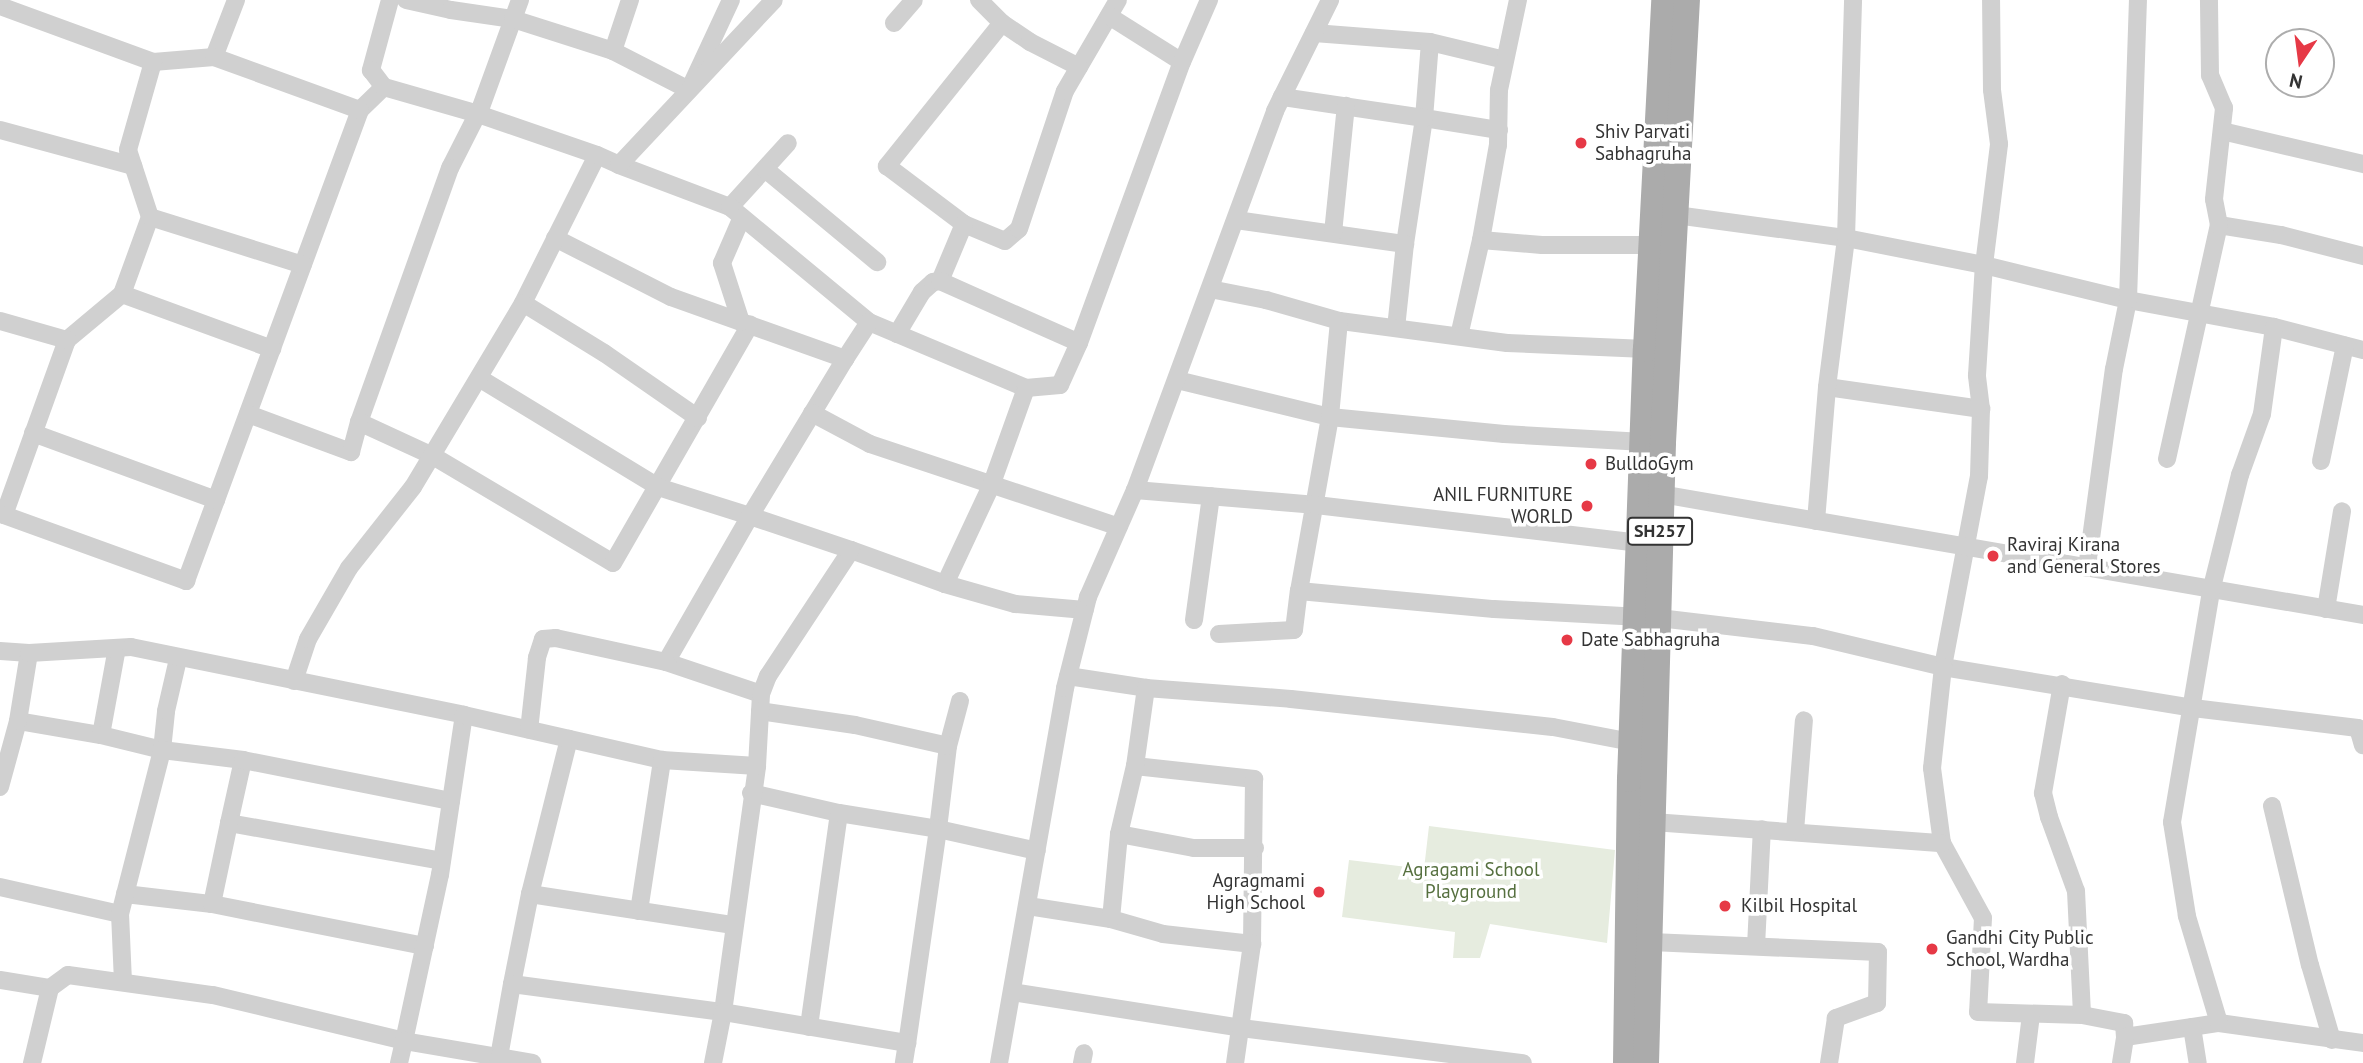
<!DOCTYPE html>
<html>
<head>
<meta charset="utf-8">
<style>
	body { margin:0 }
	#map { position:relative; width:2363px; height:1063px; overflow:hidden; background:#fff; font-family:"PT Sans",sans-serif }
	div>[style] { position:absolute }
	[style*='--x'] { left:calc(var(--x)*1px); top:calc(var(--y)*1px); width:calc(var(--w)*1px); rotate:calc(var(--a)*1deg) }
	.green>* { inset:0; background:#e6ecdf }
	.street>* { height:18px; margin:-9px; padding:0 9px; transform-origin:9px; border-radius:9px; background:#d0d0d0 }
	.primary>* { height:26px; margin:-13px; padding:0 13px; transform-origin:13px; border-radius:13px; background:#ababab }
	.dots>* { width:19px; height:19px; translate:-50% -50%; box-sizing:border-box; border:4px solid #fff; border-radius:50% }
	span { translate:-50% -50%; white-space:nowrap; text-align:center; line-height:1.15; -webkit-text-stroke:7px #fff; paint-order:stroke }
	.shield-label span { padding:2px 5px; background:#fff; border:2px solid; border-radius:5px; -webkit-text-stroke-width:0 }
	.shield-label { font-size:18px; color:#333; font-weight:700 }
	.poi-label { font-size:19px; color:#333 }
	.left { translate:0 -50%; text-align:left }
	.right { translate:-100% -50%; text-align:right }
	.park-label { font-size:19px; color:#56703f }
	.north { position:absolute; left:2265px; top:28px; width:70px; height:70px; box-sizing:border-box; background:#fff; border:2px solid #adadad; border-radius:50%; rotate:193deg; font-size:19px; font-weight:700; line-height:28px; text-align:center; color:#333 }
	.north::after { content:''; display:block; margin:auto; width:24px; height:32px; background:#e63946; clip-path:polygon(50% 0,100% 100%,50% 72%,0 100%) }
</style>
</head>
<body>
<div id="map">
	<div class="green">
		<div style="clip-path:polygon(1429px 826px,1615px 850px,1607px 943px,1490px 924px,1480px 958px,1453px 958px,1455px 932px,1342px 917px,1349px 860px,1424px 869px)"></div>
	</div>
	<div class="street">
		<div style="--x:236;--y:0;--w:61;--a:111.1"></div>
		<div style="--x:214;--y:57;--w:61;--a:175.3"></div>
		<div style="--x:153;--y:62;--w:91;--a:105.9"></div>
		<div style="--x:128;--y:150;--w:71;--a:71.8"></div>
		<div style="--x:150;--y:217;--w:82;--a:110"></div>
		<div style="--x:122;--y:294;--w:72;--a:140.1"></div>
		<div style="--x:67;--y:340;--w:186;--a:109.8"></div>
		<div style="--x:4;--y:515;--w:194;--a:19.9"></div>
		<div style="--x:186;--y:581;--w:502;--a:-69.72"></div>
		<div style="--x:360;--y:110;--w:33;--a:-44"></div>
		<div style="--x:390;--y:0;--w:73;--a:105.2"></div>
		<div style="--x:371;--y:70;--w:21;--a:53"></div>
		<div style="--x:384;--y:87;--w:98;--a:16"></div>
		<div style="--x:478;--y:114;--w:126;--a:19"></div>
		<div style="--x:406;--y:0;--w:46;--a:12.5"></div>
		<div style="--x:451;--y:10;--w:63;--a:8.3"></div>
		<div style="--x:513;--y:19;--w:94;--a:110"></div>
		<div style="--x:481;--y:107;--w:68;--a:116.9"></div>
		<div style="--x:450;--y:168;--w:270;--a:109.7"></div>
		<div style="--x:359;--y:422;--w:81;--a:24.7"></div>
		<div style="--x:433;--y:456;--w:209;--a:30.7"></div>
		<div style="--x:613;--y:563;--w:275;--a:-60.1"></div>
		<div style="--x:520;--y:0;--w:20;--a:110"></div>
		<div style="--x:513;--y:19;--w:105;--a:17.7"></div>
		<div style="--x:613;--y:51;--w:85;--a:27.2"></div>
		<div style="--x:689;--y:90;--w:99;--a:-65"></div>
		<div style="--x:979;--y:0;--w:33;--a:45"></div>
		<div style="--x:1002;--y:23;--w:184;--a:128.8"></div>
		<div style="--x:887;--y:166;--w:96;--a:37"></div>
		<div style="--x:964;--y:224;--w:44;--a:22.5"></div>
		<div style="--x:1005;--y:241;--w:18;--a:-41"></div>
		<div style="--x:1019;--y:229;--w:145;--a:-71.6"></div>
		<div style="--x:1065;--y:91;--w:105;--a:-59.8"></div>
		<div style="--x:0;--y:6;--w:163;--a:20.1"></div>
		<div style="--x:1109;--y:16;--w:86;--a:32.2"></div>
		<div style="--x:894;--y:23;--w:30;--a:-49"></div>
		<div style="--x:1002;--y:23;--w:34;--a:34"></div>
		<div style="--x:1030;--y:42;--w:55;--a:27"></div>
		<div style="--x:1314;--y:33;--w:116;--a:4.4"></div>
		<div style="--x:1430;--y:42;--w:76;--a:94.5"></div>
		<div style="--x:1424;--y:118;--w:76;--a:9.1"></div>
		<div style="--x:1430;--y:42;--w:77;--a:13.5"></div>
		<div style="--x:613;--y:51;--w:54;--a:-71.6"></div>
		<div style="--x:214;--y:57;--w:155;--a:20"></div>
		<div style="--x:0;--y:130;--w:138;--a:15.1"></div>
		<div style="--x:2222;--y:131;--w:145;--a:13.2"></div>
		<div style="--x:619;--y:165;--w:119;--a:20.7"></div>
		<div style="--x:730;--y:207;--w:86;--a:-47.8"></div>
		<div style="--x:765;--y:169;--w:146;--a:39.7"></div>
		<div style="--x:730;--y:207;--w:180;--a:39.6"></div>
		<div style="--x:869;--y:322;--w:170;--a:22.8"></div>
		<div style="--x:1676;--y:215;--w:172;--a:7.7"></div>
		<div style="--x:1846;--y:238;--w:141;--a:11.1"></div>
		<div style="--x:1984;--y:265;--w:148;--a:13.7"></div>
		<div style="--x:2128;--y:300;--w:148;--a:10.5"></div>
		<div style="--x:2274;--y:327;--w:92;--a:14.5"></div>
		<div style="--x:150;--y:217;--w:160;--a:17.4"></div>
		<div style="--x:1236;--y:220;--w:171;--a:8.1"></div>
		<div style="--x:1405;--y:244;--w:127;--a:-81.4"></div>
		<div style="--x:1424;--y:118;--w:144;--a:-171.6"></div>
		<div style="--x:2219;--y:225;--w:63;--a:9.2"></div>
		<div style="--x:2281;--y:235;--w:85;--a:14.4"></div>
		<div style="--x:1333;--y:233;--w:128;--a:-84.2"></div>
		<div style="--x:555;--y:238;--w:130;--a:27"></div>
		<div style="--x:671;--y:297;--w:185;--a:19.6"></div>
		<div style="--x:845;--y:359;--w:44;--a:-57"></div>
		<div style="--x:1481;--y:240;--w:97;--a:-79.9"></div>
		<div style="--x:1498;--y:145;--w:55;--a:-89"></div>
		<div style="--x:1499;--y:90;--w:92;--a:-78.1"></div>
		<div style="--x:940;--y:281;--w:62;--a:-67.2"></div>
		<div style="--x:1210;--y:289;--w:57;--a:11.1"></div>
		<div style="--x:1266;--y:300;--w:76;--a:16"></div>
		<div style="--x:122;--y:294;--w:160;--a:20.1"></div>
		<div style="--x:0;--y:321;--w:70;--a:15.8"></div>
		<div style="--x:741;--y:322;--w:62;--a:-107.9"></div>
		<div style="--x:722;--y:263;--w:50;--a:-66.5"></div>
		<div style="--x:1396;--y:328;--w:84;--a:-83.9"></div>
		<div style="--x:897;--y:334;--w:49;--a:-59.2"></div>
		<div style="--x:922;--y:292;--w:15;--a:-42"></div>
		<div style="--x:933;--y:282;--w:7;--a:-8"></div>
		<div style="--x:940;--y:281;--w:152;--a:24"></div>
		<div style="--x:1459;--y:336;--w:98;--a:-77.1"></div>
		<div style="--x:1481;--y:240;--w:61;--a:4.7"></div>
		<div style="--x:1542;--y:245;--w:120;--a:0"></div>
		<div style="--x:1646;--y:349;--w:139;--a:-177.5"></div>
		<div style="--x:1507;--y:343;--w:169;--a:-172.5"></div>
		<div style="--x:1339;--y:321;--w:96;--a:95.4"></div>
		<div style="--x:1330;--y:417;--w:177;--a:100.1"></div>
		<div style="--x:1299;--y:591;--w:196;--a:5.3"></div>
		<div style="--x:1494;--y:609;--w:165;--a:3.1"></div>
		<div style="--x:1659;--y:618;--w:155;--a:6.7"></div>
		<div style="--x:1813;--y:636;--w:134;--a:13.4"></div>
		<div style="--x:1943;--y:667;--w:253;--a:9.3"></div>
		<div style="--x:2193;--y:708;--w:166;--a:6.9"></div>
		<div style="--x:2358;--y:728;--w:18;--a:74"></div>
		<div style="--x:479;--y:378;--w:210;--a:31.3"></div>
		<div style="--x:658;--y:487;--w:96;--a:17.5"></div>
		<div style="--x:750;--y:516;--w:184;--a:-58.8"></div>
		<div style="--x:1177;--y:380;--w:157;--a:13.6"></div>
		<div style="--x:1330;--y:417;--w:175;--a:5.6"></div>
		<div style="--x:1504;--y:434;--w:140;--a:3.3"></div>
		<div style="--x:1827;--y:387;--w:156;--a:8.1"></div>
		<div style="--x:1981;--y:409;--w:67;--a:91.7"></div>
		<div style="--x:1979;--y:476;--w:194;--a:100.7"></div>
		<div style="--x:1943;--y:667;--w:102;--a:96.2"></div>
		<div style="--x:1932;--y:768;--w:76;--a:82.4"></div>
		<div style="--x:1942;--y:843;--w:85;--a:61.3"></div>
		<div style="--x:1983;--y:918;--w:94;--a:93"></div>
		<div style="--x:1978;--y:1012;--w:104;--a:1.7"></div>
		<div style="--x:2082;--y:1015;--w:43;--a:10.8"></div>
		<div style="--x:2124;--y:1023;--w:14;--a:86"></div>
		<div style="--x:2125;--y:1037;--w:95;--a:-8.5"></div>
		<div style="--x:2219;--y:1023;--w:145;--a:7.9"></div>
		<div style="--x:1981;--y:409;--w:34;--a:-97"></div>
		<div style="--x:1977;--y:375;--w:110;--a:-86.4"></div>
		<div style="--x:1984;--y:265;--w:122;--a:-82.9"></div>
		<div style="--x:1999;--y:144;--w:54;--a:-97.4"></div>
		<div style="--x:1992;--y:90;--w:90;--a:-90.6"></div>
		<div style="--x:812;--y:413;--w:66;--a:28.1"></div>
		<div style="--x:870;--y:444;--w:262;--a:18.4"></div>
		<div style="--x:248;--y:414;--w:110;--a:20.3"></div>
		<div style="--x:351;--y:452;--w:31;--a:-75"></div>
		<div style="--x:698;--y:418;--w:114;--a:-145.3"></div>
		<div style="--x:604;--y:353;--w:95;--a:-148.3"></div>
		<div style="--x:523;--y:303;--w:165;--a:-63.4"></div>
		<div style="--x:597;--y:155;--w:24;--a:24"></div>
		<div style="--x:619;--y:165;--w:226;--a:-46.8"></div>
		<div style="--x:33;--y:433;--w:195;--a:20.1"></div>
		<div style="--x:2167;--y:459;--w:240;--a:-77.5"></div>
		<div style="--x:2219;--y:225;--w:26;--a:-101"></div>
		<div style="--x:2214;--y:199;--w:92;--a:-83.7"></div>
		<div style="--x:2224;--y:108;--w:36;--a:-113"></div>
		<div style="--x:2210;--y:75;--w:75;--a:-90.8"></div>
		<div style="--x:2321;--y:461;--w:118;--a:-78.3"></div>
		<div style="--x:1135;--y:490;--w:182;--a:4.7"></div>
		<div style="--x:1316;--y:505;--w:326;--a:6.7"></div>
		<div style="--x:1661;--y:494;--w:712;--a:9.78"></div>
		<div style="--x:1816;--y:521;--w:134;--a:-85.3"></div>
		<div style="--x:1827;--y:387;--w:150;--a:-82.7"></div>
		<div style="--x:1846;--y:238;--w:238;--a:-88.3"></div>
		<div style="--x:851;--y:550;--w:100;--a:19.9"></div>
		<div style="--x:945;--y:584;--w:108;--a:-64.9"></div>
		<div style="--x:991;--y:486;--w:104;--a:-70.3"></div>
		<div style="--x:1026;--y:388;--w:34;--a:-5"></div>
		<div style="--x:1060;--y:385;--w:46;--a:-65.7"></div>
		<div style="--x:1079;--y:343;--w:299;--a:-69.9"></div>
		<div style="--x:1182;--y:62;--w:68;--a:-66.5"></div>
		<div style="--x:2087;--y:568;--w:201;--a:-82.3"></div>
		<div style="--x:2114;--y:369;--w:70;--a:-78.5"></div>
		<div style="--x:2128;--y:300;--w:300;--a:-88.1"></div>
		<div style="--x:945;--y:584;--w:73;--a:15.9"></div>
		<div style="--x:1015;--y:604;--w:70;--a:4.9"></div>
		<div style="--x:2326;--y:609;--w:99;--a:-80.7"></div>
		<div style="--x:1194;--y:620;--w:125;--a:-82.2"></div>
		<div style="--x:1219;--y:634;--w:75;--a:-3.1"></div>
		<div style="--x:1294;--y:630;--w:39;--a:-83"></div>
		<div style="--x:0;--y:651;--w:29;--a:4"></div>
		<div style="--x:666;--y:662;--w:100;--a:18.6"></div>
		<div style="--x:1068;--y:676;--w:79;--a:8.7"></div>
		<div style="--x:294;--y:681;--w:44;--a:-71.6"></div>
		<div style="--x:308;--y:639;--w:82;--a:-60"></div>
		<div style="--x:349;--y:568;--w:103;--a:-51.7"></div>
		<div style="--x:413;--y:487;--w:214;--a:-59.1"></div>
		<div style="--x:2062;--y:684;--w:111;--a:99.9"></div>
		<div style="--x:2043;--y:793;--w:25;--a:76"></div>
		<div style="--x:2049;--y:817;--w:79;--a:70"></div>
		<div style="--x:2076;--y:891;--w:124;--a:87.2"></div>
		<div style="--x:960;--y:701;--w:47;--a:104.9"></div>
		<div style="--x:948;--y:746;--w:84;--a:96.9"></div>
		<div style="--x:938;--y:829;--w:101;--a:12.5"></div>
		<div style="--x:760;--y:711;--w:96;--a:8.4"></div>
		<div style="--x:855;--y:725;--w:95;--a:12.7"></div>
		<div style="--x:18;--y:721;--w:84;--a:9.6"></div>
		<div style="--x:101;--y:735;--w:88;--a:-79.6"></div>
		<div style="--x:101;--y:735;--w:63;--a:13.8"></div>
		<div style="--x:162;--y:750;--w:39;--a:-84"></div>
		<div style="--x:166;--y:711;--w:53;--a:-77"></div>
		<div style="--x:243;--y:760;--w:65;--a:102.5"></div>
		<div style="--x:229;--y:823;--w:216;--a:10.1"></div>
		<div style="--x:1135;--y:766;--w:120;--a:6.2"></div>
		<div style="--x:1254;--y:779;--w:165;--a:90.7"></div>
		<div style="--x:1252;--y:944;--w:120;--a:98.1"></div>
		<div style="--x:0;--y:787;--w:68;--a:-74.7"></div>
		<div style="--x:18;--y:721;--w:69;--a:-80.8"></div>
		<div style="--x:29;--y:653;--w:102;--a:-3.4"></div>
		<div style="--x:131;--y:647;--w:340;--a:11.5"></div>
		<div style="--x:751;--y:793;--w:90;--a:12.8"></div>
		<div style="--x:839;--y:813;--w:216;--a:98"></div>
		<div style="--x:2272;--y:806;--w:163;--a:76.6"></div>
		<div style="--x:2310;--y:965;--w:78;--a:73.7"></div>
		<div style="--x:839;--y:813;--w:100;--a:9.2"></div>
		<div style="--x:938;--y:829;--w:216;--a:98.2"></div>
		<div style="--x:1653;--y:822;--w:290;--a:4.2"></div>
		<div style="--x:1795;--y:831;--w:111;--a:-85.4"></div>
		<div style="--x:1119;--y:834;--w:76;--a:10.6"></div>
		<div style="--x:1194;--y:848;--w:61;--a:0"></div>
		<div style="--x:0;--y:887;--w:123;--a:12.7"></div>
		<div style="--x:125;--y:894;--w:88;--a:6.6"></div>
		<div style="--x:212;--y:904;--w:217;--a:11.2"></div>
		<div style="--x:530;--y:894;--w:160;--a:-75.9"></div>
		<div style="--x:212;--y:904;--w:83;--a:-78.1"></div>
		<div style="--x:1028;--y:906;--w:84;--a:8.9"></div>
		<div style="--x:1111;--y:919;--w:54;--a:16.1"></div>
		<div style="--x:1163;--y:934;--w:90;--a:6.4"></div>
		<div style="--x:639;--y:911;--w:153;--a:-81.3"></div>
		<div style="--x:1111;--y:919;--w:85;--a:-84.6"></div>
		<div style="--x:1119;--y:834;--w:70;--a:-76.8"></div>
		<div style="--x:1135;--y:766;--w:79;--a:-82"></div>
		<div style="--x:1146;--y:688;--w:145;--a:4.3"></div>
		<div style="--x:1291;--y:699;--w:263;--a:6.1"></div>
		<div style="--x:1553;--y:727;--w:80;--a:10.8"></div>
		<div style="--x:1651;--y:942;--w:227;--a:2.5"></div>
		<div style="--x:1878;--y:952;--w:51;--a:91.1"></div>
		<div style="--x:1877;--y:1003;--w:44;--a:159.9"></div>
		<div style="--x:1836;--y:1018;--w:46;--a:98.8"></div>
		<div style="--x:1756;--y:946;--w:117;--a:-87.1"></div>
		<div style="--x:0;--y:980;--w:51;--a:9.1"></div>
		<div style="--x:123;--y:982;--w:68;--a:-92.5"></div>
		<div style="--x:120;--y:914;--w:169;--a:-75.6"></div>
		<div style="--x:162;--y:750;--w:82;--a:7"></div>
		<div style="--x:243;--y:760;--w:212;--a:11.2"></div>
		<div style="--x:512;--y:984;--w:92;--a:-78.7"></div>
		<div style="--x:530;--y:894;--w:204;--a:8.7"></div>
		<div style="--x:1012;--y:992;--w:232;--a:8.9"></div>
		<div style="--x:1241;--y:1028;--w:284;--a:7.1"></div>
		<div style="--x:2219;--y:1023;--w:112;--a:-106.7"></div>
		<div style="--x:2187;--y:916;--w:95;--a:-99.1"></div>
		<div style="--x:2172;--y:822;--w:234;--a:-80.4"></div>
		<div style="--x:2211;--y:591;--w:120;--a:-76"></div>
		<div style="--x:2240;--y:475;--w:65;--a:-70.2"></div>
		<div style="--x:2262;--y:414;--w:88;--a:-82.1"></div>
		<div style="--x:2192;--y:1027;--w:36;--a:81"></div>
		<div style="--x:32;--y:1063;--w:77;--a:-76.5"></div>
		<div style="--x:50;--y:988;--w:22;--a:-36"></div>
		<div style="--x:68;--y:975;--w:146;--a:7.9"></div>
		<div style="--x:213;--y:995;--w:196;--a:13.5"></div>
		<div style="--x:404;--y:1041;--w:170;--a:-77.8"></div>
		<div style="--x:440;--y:875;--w:162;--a:-81.5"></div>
		<div style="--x:464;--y:715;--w:203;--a:12.8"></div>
		<div style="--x:662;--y:760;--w:95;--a:3.6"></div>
		<div style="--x:399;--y:1063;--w:23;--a:-77"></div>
		<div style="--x:404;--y:1041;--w:96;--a:9.6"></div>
		<div style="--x:499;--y:1057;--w:74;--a:-79.9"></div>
		<div style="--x:512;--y:984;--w:213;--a:7.6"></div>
		<div style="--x:723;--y:1012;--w:248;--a:-82.1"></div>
		<div style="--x:757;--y:766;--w:72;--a:-86.8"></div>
		<div style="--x:761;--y:694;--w:19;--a:-69"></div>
		<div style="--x:768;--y:676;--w:151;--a:-56.6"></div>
		<div style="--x:851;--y:550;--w:107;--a:-161.4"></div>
		<div style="--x:750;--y:516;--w:168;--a:119.9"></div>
		<div style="--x:666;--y:662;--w:113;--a:-167.7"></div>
		<div style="--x:556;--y:638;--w:13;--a:176"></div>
		<div style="--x:543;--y:639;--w:20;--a:108"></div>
		<div style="--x:537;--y:658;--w:72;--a:96.3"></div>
		<div style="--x:498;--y:1063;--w:6;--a:-81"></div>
		<div style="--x:499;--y:1057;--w:34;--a:10"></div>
		<div style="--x:713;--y:1063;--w:52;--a:-78.9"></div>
		<div style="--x:723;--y:1012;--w:187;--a:9.6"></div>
		<div style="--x:907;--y:1043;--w:20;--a:99"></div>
		<div style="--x:999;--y:1063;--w:381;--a:-80"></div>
		<div style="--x:1065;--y:688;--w:94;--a:-75.8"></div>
		<div style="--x:1088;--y:597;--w:117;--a:-66.3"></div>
		<div style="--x:1135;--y:490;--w:404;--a:-69.7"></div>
		<div style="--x:1275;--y:111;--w:124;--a:-63.6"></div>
		<div style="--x:1082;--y:1063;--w:10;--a:-79"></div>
		<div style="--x:2025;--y:1063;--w:48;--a:-82.9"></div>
		<div style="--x:2121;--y:1063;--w:26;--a:-81"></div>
	</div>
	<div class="primary">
		<div style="--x:1626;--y:1063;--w:284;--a:-89.2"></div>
		<div style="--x:1630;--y:779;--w:430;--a:-87.9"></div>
		<div style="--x:1646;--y:349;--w:349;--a:-87"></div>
		<div style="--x:1646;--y:1063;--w:621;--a:-88.43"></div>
		<div style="--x:1663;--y:442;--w:443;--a:-86.9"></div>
	</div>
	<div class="dots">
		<div style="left:1581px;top:143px;background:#e63946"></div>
		<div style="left:1591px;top:464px;background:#e63946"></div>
		<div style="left:1587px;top:506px;background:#e63946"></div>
		<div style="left:1993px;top:556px;background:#e63946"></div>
		<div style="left:1567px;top:640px;background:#e63946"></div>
		<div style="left:1319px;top:892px;background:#e63946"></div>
		<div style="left:1725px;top:906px;background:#e63946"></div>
		<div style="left:1932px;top:949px;background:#e63946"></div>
	</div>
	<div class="shield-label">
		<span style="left:1660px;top:531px">SH257</span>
	</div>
	<div class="poi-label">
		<span class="left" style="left:1595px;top:143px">Shiv Parvati<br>Sabhagruha</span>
		<span class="left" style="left:1605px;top:464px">BulldoGym</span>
		<span class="right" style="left:1573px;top:506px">ANIL FURNITURE<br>WORLD</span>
		<span class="left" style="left:2007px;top:556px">Raviraj Kirana<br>and General Stores</span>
		<span class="left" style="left:1581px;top:640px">Date Sabhagruha</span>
		<span class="right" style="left:1305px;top:892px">Agragmami<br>High School</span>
		<span class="left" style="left:1741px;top:906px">Kilbil Hospital</span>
		<span class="left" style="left:1946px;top:949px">Gandhi City Public<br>School, Wardha</span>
	</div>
	<div class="park-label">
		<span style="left:1471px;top:881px">Agragami School<br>Playground</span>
	</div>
	<div class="north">N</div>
</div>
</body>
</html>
